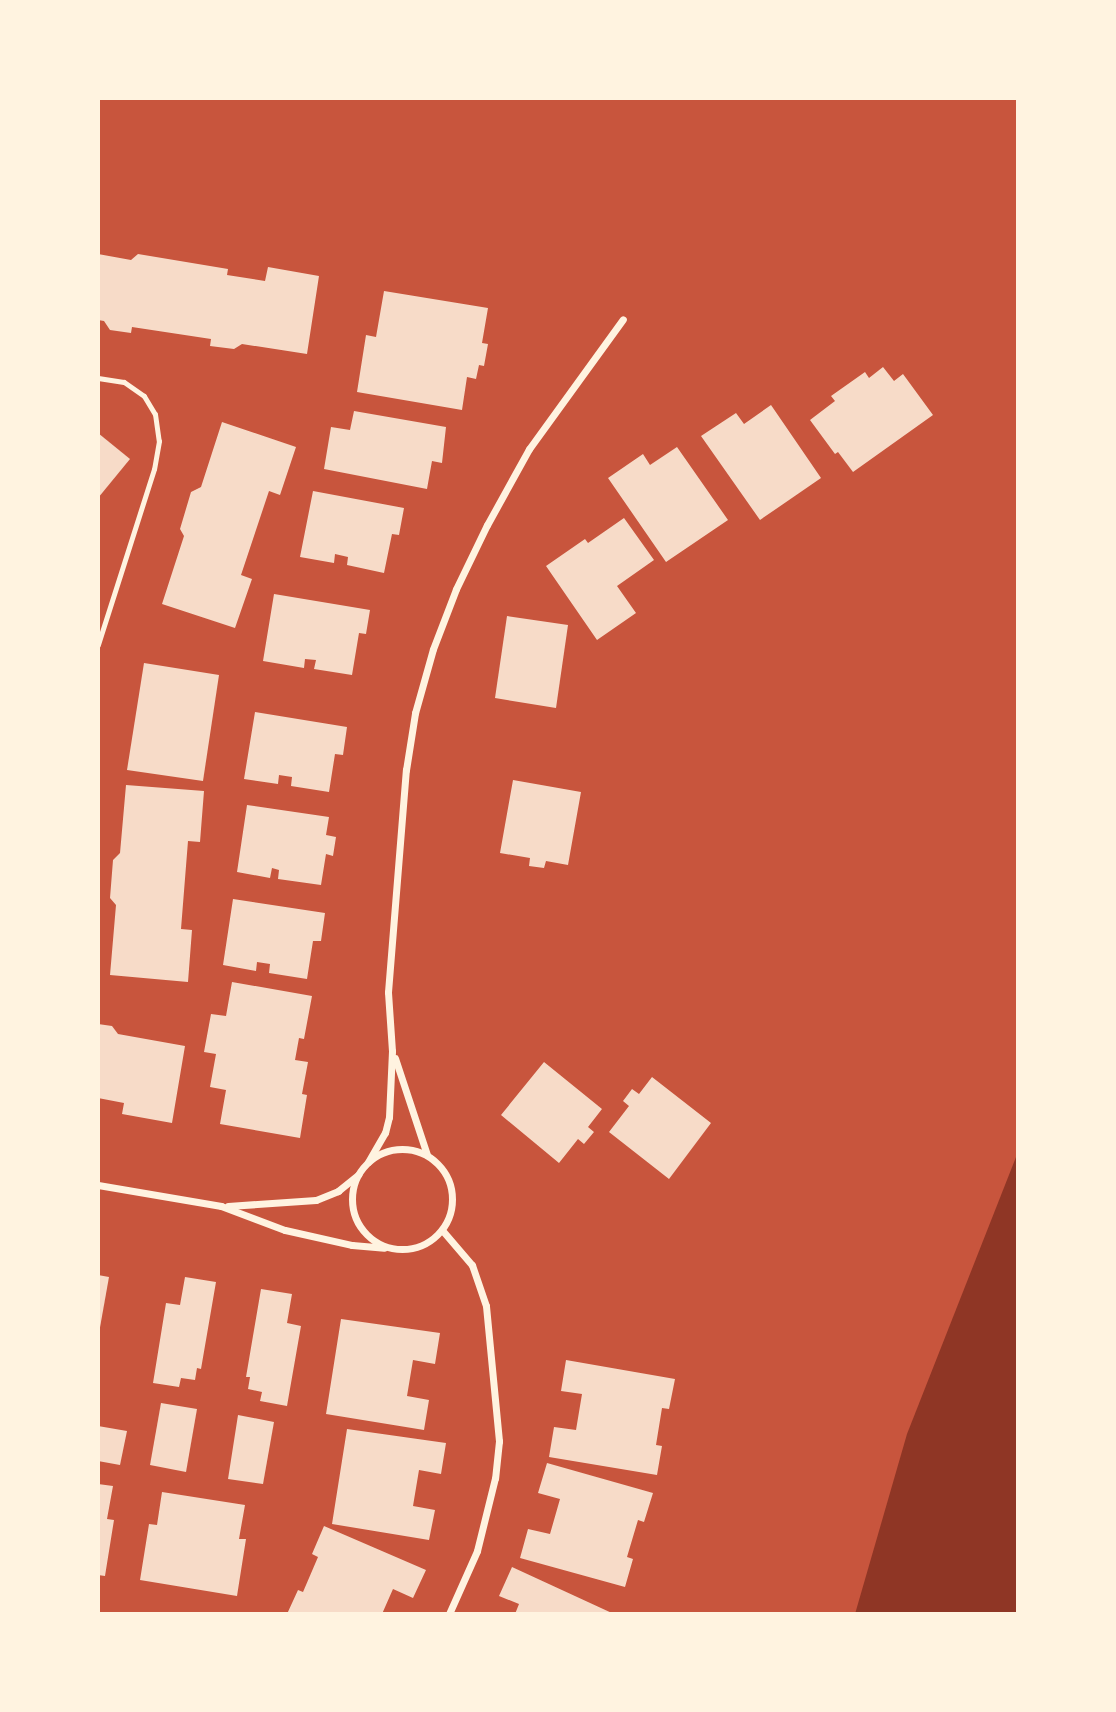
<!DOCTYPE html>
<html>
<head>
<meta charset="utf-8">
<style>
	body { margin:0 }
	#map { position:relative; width:1116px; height:1712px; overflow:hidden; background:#c8553d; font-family:Signika,sans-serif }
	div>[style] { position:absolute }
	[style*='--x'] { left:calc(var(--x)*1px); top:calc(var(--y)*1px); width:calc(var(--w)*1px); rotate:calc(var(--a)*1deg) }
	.water>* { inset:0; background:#8f3625 }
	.building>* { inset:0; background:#f7dbc8 }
	.service>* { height:5px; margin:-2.5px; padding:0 2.5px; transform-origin:2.5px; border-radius:2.5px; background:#fff3e0 }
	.minor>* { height:7px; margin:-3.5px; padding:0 3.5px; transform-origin:3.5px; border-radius:3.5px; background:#fff3e0 }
	.minor>.ring { margin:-3.5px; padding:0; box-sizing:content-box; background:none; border:7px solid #fff3e0; border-radius:50% }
	span { translate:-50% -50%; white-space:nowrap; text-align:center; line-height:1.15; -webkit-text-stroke:6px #fff3e0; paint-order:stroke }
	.frame { position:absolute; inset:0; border:100px solid #fff3e0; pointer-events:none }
</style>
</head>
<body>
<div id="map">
	<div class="water">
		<div style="clip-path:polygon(1018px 1152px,1018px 1614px,855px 1614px,907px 1434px)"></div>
	</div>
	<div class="building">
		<div style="clip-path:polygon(98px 254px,131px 260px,138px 254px,228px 269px,227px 275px,265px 281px,268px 267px,319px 276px,307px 354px,242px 344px,234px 349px,210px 346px,211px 339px,132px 327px,131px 333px,110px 330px,104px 321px,98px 320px)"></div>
		<div style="clip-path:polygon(384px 291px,488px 308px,482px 343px,488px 344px,484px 366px,479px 365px,476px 379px,467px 377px,462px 410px,357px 392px,366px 335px,376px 337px)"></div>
		<div style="clip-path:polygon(883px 367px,894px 381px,903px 374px,933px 415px,853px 472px,838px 452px,835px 454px,810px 420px,835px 401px,831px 396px,865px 372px,869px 378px)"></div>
		<div style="clip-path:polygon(771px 405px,821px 478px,760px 520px,701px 436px,736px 413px,744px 424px)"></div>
		<div style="clip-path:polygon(354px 411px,446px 427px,442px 463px,432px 461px,427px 489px,324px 469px,331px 427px,350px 430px)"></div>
		<div style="clip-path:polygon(222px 422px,296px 447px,280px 495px,269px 491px,241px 575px,252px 579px,235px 628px,162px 604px,184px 536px,180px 529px,191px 492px,201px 487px)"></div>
		<div style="clip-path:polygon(98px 433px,130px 459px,98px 498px)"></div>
		<div style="clip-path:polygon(677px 447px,728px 520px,666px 562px,608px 478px,643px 454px,650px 465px)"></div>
		<div style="clip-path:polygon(313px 491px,404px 508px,399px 535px,392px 534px,384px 573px,347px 565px,348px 557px,335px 554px,334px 563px,300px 557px)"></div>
		<div style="clip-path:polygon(624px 518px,654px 560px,617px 586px,636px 613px,597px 640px,546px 566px,585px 539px,588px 543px)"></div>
		<div style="clip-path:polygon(274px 594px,370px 610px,366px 634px,359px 633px,352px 675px,314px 669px,316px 660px,305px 659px,304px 668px,263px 661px)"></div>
		<div style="clip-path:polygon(507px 616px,568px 625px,556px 708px,495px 698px)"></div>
		<div style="clip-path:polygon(144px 663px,219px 675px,203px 781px,127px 770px)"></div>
		<div style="clip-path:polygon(255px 712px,347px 727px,343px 755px,335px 754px,329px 792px,291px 786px,292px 777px,279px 775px,278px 784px,244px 779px)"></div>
		<div style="clip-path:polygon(513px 780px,581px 792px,568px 865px,546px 861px,544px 868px,529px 866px,530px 858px,500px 853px)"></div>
		<div style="clip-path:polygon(126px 785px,204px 791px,200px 842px,188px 841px,181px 929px,192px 930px,188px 982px,110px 975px,116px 905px,110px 898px,113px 860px,120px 853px)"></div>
		<div style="clip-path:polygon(247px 805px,329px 817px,326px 835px,336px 837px,333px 856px,326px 854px,321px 885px,278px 879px,279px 870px,272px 868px,270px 878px,237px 872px)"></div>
		<div style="clip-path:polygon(233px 899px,325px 913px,321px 941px,313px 941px,307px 979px,269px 973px,270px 964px,257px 962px,256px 971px,223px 965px)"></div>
		<div style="clip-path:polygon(232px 982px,312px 996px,304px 1039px,299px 1038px,295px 1060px,308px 1062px,302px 1094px,307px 1095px,300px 1138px,220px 1124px,226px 1090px,210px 1087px,216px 1054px,204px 1052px,211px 1014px,226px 1016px)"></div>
		<div style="clip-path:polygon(98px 1024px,112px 1026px,118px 1034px,185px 1046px,172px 1123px,122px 1114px,124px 1103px,98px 1098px)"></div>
		<div style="clip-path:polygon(544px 1062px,602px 1109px,588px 1127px,594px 1132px,584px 1144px,578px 1139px,559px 1163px,501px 1115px)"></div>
		<div style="clip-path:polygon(652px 1077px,711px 1123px,669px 1179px,609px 1132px,629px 1106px,623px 1101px,632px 1089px,639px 1094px)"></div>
		<div style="clip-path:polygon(98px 1275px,109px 1277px,99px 1333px,98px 1333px)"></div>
		<div style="clip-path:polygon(185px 1277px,216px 1282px,201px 1369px,197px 1368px,195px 1380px,181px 1378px,179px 1387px,153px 1383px,166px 1303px,180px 1305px)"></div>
		<div style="clip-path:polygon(261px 1289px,292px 1294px,287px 1323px,301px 1326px,287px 1406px,260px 1401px,262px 1392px,248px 1389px,250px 1377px,246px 1377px)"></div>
		<div style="clip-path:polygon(341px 1319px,440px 1333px,435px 1364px,413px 1360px,407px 1396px,429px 1400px,424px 1430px,326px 1414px)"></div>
		<div style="clip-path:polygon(566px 1360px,675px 1379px,669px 1409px,662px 1408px,656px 1445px,662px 1446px,657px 1475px,549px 1457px,554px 1427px,576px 1430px,582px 1394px,561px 1391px)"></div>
		<div style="clip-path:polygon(161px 1403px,197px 1409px,186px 1472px,150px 1465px)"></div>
		<div style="clip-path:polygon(238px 1415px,274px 1422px,263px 1484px,228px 1479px)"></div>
		<div style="clip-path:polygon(98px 1426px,127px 1431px,120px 1465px,98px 1461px)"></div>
		<div style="clip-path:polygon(347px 1429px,446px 1443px,441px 1474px,419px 1470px,413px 1506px,435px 1510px,429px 1540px,332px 1524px)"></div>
		<div style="clip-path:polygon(547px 1463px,653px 1493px,644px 1522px,638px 1520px,627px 1557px,633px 1559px,625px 1587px,520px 1558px,528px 1529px,550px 1534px,560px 1499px,538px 1493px)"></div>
		<div style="clip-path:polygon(98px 1484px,113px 1486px,107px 1519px,114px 1520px,105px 1576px,98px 1575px)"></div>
		<div style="clip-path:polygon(162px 1492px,245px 1505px,239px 1539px,246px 1539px,237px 1596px,140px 1580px,149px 1524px,157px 1525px)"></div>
		<div style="clip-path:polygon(324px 1526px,426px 1570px,413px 1598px,393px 1589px,382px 1614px,287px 1614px,298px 1590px,303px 1592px,318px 1557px,312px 1554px)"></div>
		<div style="clip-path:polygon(512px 1567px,614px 1614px,515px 1614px,519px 1604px,499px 1596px)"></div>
	</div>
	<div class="service">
		<div style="--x:98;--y:378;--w:26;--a:9"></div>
		<div style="--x:124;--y:382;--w:24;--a:35"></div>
		<div style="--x:144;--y:396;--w:21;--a:59"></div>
		<div style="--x:155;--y:414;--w:27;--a:82"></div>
		<div style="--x:159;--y:441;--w:28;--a:100"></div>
		<div style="--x:154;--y:469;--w:185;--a:107.7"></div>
	</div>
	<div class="minor">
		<div style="--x:395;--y:1058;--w:102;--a:71.7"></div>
		<div class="ring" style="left:352px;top:1149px;width:93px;height:93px"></div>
		<div style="--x:368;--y:1162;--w:34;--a:-60"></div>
		<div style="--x:385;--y:1133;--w:16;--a:-76"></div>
		<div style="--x:389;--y:1117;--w:66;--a:-87.4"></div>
		<div style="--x:392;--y:1051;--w:59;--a:-93.9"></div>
		<div style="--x:388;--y:992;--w:223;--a:-85.4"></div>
		<div style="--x:406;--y:770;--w:58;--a:-81"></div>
		<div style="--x:415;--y:713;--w:66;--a:-74.3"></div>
		<div style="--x:433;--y:649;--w:64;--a:-69"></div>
		<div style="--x:456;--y:589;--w:71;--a:-64.2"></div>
		<div style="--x:487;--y:525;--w:87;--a:-61.1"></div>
		<div style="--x:529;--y:449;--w:160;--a:-54.1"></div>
		<div style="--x:98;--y:1185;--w:125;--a:9.7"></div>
		<div style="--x:221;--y:1206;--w:68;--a:20.6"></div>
		<div style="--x:285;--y:1230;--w:69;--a:12.6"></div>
		<div style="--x:352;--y:1245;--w:32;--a:5"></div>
		<div style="--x:228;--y:1206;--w:88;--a:-3.9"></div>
		<div style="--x:316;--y:1200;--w:24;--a:-22"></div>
		<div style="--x:338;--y:1191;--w:26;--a:-39"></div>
		<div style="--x:442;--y:1230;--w:46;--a:49.4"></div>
		<div style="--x:472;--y:1265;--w:43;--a:71.1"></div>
		<div style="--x:486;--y:1306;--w:136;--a:84.5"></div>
		<div style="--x:499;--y:1441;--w:37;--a:96"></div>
		<div style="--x:495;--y:1478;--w:75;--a:103.9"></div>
		<div style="--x:477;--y:1551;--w:69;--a:114"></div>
	</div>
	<div class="frame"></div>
</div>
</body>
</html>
